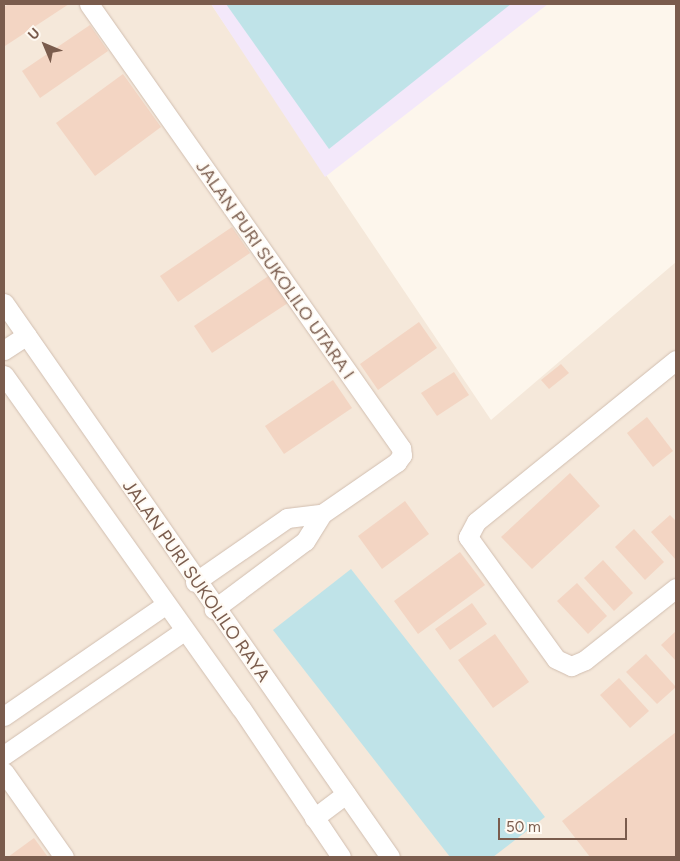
<!DOCTYPE html>
<html>
<head>
<meta charset="utf-8">
<style>
	body { margin:0 }
	#map { position:relative; width:680px; height:861px; overflow:hidden; background:#fdf6ec; font-family:Figtree,sans-serif }
	div>[style] { position:absolute }
	[style*='--x'] { left:calc(var(--x)*1px); top:calc(var(--y)*1px); width:calc(var(--w)*1px); rotate:calc(var(--a)*1deg) }
	.residential>* { inset:0; background:#f5e8da }
	.education>* { inset:0; background:#f3e8fa }
	.water>* { inset:0; background:#bfe3e8 }
	.building>* { inset:0; background:#f3d5c3 }
	.roads { filter:drop-shadow(0 0 1px #d1beb0) drop-shadow(0 0 1px #d1beb0) }
	.minor>* { height:19px; margin:-9.5px; padding:0 9.5px; transform-origin:9.5px; border-radius:9.5px; background:#fff }
	span { translate:-50% -50%; white-space:nowrap; text-align:center; line-height:1.15; -webkit-text-stroke:4px #fffaf3; paint-order:stroke }
	.street-label { font-size:18px; color:#7a5c4d }
	.frame { position:absolute; inset:0; border:5px solid #7a5c4d; pointer-events:none }
	.north { position:absolute; left:20px; top:20px; width:50px; height:50px; -webkit-text-stroke:4px #fffaf3; paint-order:stroke; rotate:315deg; font-size:14px; font-weight:700; line-height:20px; text-align:center; color:#7a5c4d }
	.north::after { content:''; display:block; margin:auto; width:18px; height:22px; background:#7a5c4d; clip-path:polygon(50% 0,100% 100%,50% 72%,0 100%) }
	.scale { position:absolute; left:498px; top:818px; width:129px; height:22px; box-sizing:border-box; border:2px solid #7a5c4d; border-top:0; padding-left:6px; font-size:15px; line-height:18px; white-space:nowrap; color:#7a5c4d; -webkit-text-stroke:4px #fffaf3; paint-order:stroke }
</style>
</head>
<body>
<div id="map">
	<div class="residential">
		<div style="clip-path:polygon(4px 4px,211px 4px,491px 420px,676px 262px,676px 857px,4px 857px)"></div>
	</div>
	<div class="education">
		<div style="clip-path:polygon(211px 4px,548px 4px,325px 177px)"></div>
	</div>
	<div class="water">
		<div style="clip-path:polygon(226px 4px,511px 4px,329px 149px)"></div>
		<div style="clip-path:polygon(351px 569px,545px 817px,493px 857px,450px 857px,273px 630px)"></div>
	</div>
	<div class="building">
		<div style="clip-path:polygon(9px 4px,69px 4px,5px 46px,4px 7px)"></div>
		<div style="clip-path:polygon(90px 25px,108px 51px,40px 98px,22px 71px)"></div>
		<div style="clip-path:polygon(123px 74px,161px 127px,95px 176px,56px 123px)"></div>
		<div style="clip-path:polygon(232px 227px,250px 253px,178px 302px,160px 276px)"></div>
		<div style="clip-path:polygon(270px 275px,288px 303px,212px 353px,194px 326px)"></div>
		<div style="clip-path:polygon(419px 322px,437px 348px,378px 390px,360px 364px)"></div>
		<div style="clip-path:polygon(561px 364px,569px 373px,549px 389px,541px 380px)"></div>
		<div style="clip-path:polygon(454px 372px,469px 395px,437px 416px,421px 393px)"></div>
		<div style="clip-path:polygon(333px 380px,352px 408px,284px 454px,265px 426px)"></div>
		<div style="clip-path:polygon(647px 417px,673px 451px,653px 467px,627px 433px)"></div>
		<div style="clip-path:polygon(570px 473px,600px 506px,532px 569px,501px 537px)"></div>
		<div style="clip-path:polygon(405px 501px,429px 534px,382px 569px,358px 536px)"></div>
		<div style="clip-path:polygon(670px 515px,676px 521px,676px 560px,651px 532px)"></div>
		<div style="clip-path:polygon(634px 529px,664px 562px,645px 580px,615px 547px)"></div>
		<div style="clip-path:polygon(460px 552px,485px 585px,418px 634px,394px 601px)"></div>
		<div style="clip-path:polygon(603px 560px,633px 593px,614px 611px,584px 578px)"></div>
		<div style="clip-path:polygon(577px 583px,607px 616px,588px 634px,557px 601px)"></div>
		<div style="clip-path:polygon(472px 603px,487px 624px,450px 650px,435px 629px)"></div>
		<div style="clip-path:polygon(676px 631px,676px 661px,661px 645px)"></div>
		<div style="clip-path:polygon(495px 634px,529px 682px,493px 708px,458px 660px)"></div>
		<div style="clip-path:polygon(646px 654px,676px 687px,657px 704px,626px 672px)"></div>
		<div style="clip-path:polygon(619px 678px,649px 711px,630px 728px,600px 695px)"></div>
		<div style="clip-path:polygon(676px 732px,676px 857px,590px 857px,562px 821px)"></div>
		<div style="clip-path:polygon(34px 838px,48px 857px,8px 857px)"></div>
	</div>
	<div class="roads">
		<div class="minor">
			<div style="--x:89;--y:4;--w:543;--a:54.9"></div>
			<div style="--x:401;--y:448;--w:7;--a:82"></div>
			<div style="--x:402;--y:455;--w:9;--a:126"></div>
			<div style="--x:397;--y:462;--w:91;--a:145.3"></div>
			<div style="--x:4;--y:303;--w:675;--a:55.13"></div>
			<div style="--x:4;--y:350;--w:27;--a:-33"></div>
			<div style="--x:676;--y:360;--w:257;--a:141"></div>
			<div style="--x:476;--y:522;--w:17;--a:118"></div>
			<div style="--x:468;--y:537;--w:150;--a:54.2"></div>
			<div style="--x:556;--y:659;--w:17;--a:25"></div>
			<div style="--x:571;--y:666;--w:15;--a:-23"></div>
			<div style="--x:585;--y:660;--w:116;--a:-38.4"></div>
			<div style="--x:4;--y:375;--w:409;--a:54.6"></div>
			<div style="--x:241;--y:708;--w:179;--a:56.1"></div>
			<div style="--x:195;--y:582;--w:112;--a:-34.8"></div>
			<div style="--x:287;--y:518;--w:35;--a:-7"></div>
			<div style="--x:322;--y:514;--w:32;--a:122"></div>
			<div style="--x:305;--y:541;--w:114;--a:143.2"></div>
			<div style="--x:4;--y:716;--w:196;--a:-34.6"></div>
			<div style="--x:4;--y:755;--w:219;--a:-34.6"></div>
			<div style="--x:4;--y:772;--w:104;--a:54.8"></div>
			<div style="--x:314;--y:818;--w:40;--a:-37"></div>
		</div>
	</div>
	<div class="street-label">
		<span style="left:275px;top:270px;rotate:55deg">JALAN PURI SUKOLILO UTARA I</span>
		<span style="left:196px;top:581px;rotate:55deg">JALAN PURI SUKOLILO RAYA</span>
	</div>
	<div class="frame"></div>
	<div class="north">U</div>
	<div class="scale">50 m</div>
</div>
</body>
</html>
